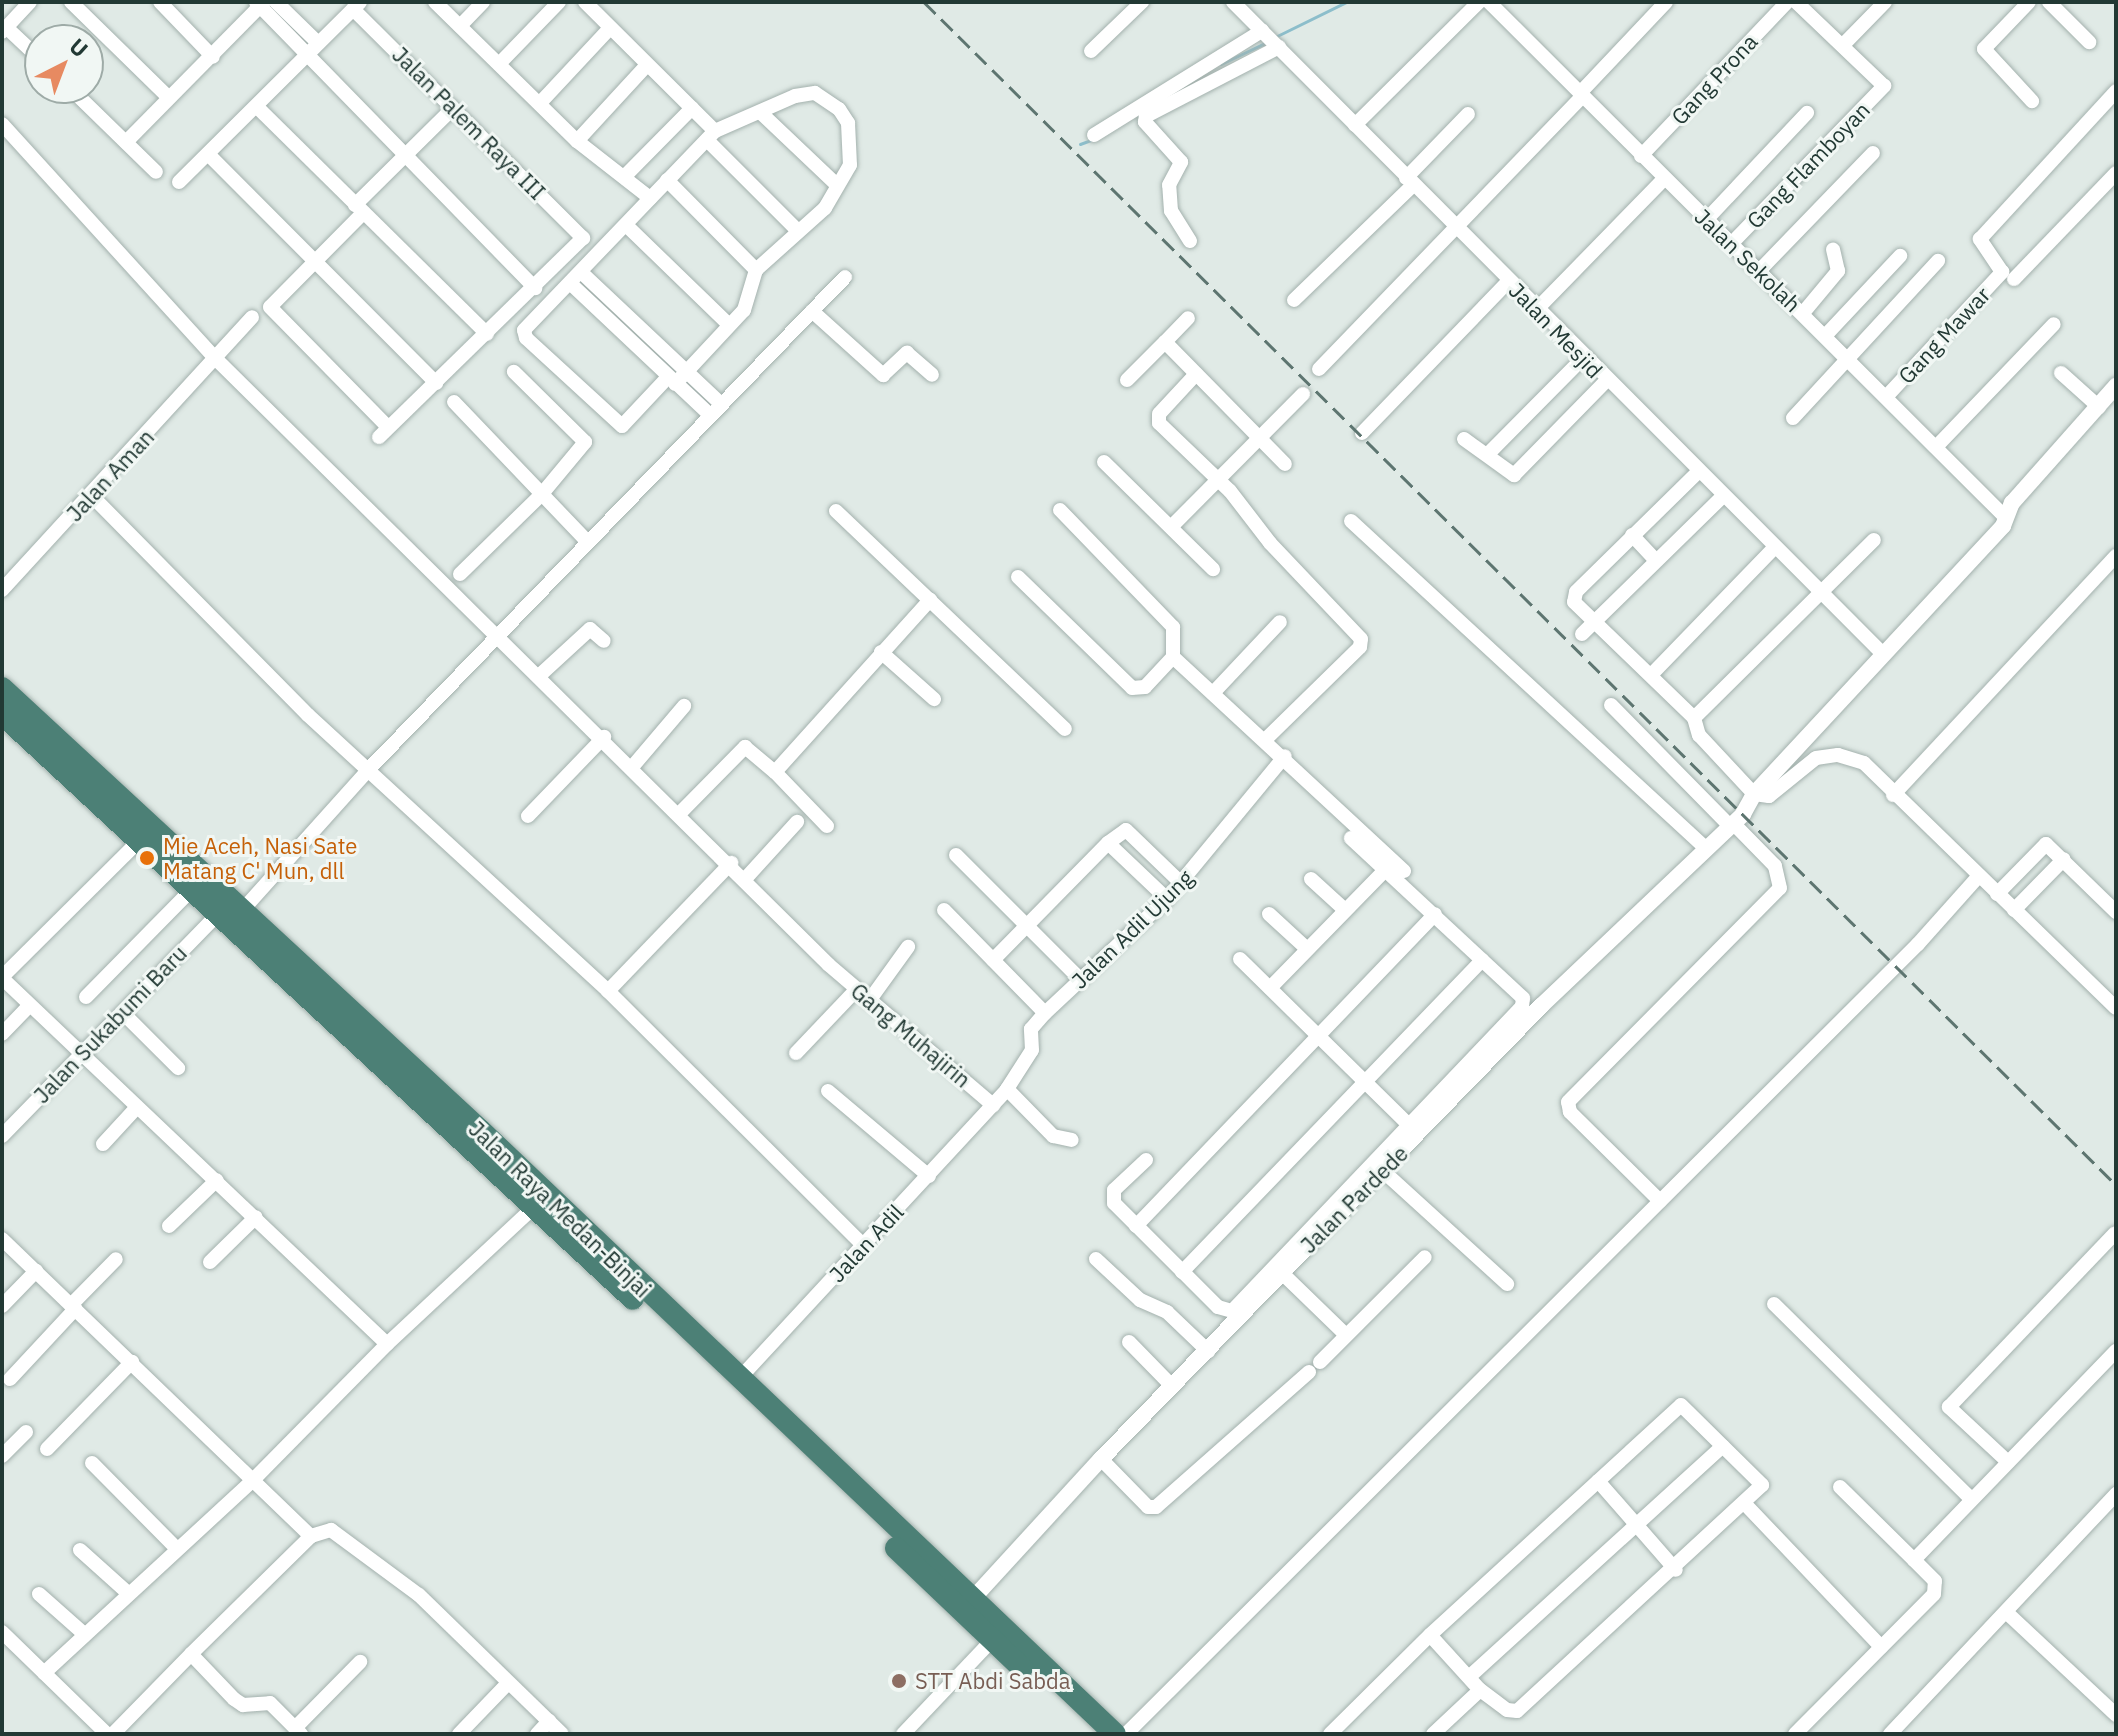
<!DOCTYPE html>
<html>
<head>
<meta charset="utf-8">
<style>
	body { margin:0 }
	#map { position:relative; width:2118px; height:1736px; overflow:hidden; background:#e0eae6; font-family:"IBM Plex Sans",sans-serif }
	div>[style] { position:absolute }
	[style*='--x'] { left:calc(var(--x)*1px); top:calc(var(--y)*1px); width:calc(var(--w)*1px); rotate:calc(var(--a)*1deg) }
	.stream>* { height:3px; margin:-1.5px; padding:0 1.5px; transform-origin:1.5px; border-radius:1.5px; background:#8cbecb }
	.roads { filter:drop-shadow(0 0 2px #a3b1ad) drop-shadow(0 0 2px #a3b1ad) }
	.minor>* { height:14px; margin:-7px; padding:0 7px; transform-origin:7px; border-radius:7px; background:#fff }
	.tertiary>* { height:16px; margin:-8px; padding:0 8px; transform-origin:8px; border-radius:8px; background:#fff }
	.trunk>* { height:22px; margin:-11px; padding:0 11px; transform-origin:11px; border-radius:11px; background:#4c8076 }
	.rail>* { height:3px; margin-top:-1.5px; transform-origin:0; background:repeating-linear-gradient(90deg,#5d7570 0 16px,transparent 0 24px) }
	.dots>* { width:22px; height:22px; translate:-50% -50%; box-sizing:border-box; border:4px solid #f1f7f4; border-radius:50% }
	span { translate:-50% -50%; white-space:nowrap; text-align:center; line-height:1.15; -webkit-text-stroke:6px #f1f7f4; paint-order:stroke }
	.street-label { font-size:22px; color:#223934 }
	.food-label { font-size:22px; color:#c56008 }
	.left { translate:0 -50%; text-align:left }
	.education-label { font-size:22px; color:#785e54 }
	.frame { position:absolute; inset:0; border:4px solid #223934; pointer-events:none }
	.north { position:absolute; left:24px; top:24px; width:80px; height:80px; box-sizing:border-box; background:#f1f7f4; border:2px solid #9eaba7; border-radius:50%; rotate:42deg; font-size:22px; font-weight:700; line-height:32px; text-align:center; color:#223934 }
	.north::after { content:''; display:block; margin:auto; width:28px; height:36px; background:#e78a61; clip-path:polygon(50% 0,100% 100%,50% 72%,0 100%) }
</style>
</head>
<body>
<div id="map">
	<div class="stream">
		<div style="--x:1275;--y:37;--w:79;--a:-26.2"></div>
		<div style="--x:1221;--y:64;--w:49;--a:-25.5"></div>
		<div style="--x:1080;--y:144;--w:12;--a:-20"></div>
	</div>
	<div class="roads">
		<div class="minor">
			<div style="--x:71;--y:2;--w:137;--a:44.4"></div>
			<div style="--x:160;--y:2;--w:76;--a:46.1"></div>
			<div style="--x:256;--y:2;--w:400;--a:45.7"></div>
			<div style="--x:276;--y:2;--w:57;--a:44.3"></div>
			<div style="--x:435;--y:2;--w:199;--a:44.4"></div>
			<div style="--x:577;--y:141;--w:93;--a:38"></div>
			<div style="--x:585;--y:2;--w:183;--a:44.8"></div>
			<div style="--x:1233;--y:2;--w:921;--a:45.09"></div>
			<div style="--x:1489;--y:2;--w:730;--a:44.94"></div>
			<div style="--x:2029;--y:2;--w:65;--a:133.8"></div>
			<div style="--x:1984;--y:49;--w:71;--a:47.3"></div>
			<div style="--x:2049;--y:2;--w:57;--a:45"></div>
			<div style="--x:353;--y:9;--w:325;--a:44.9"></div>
			<div style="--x:583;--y:238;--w:285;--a:135.7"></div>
			<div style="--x:460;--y:26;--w:33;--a:-46"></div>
			<div style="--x:7;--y:28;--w:45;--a:43.2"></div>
			<div style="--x:2;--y:32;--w:41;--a:-47"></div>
			<div style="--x:1843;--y:45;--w:60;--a:-45.7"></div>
			<div style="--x:1091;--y:51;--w:71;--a:-43.9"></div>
			<div style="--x:499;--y:64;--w:86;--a:-45.9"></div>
			<div style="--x:70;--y:88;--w:120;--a:44.3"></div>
			<div style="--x:1580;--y:93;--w:125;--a:-46.6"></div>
			<div style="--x:540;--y:103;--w:103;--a:-47"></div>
			<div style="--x:257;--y:107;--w:323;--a:44.6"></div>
			<div style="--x:760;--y:112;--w:106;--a:43.5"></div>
			<div style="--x:2;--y:124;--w:316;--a:47.7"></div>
			<div style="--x:215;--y:358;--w:863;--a:44.67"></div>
			<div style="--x:829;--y:965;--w:216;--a:40.5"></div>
			<div style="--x:1355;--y:125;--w:175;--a:-44.8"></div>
			<div style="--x:1094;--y:135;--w:198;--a:-31.8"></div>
			<div style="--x:707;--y:140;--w:127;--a:45"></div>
			<div style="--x:577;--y:141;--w:103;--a:-47.4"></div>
			<div style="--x:126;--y:142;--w:197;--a:-45.4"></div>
			<div style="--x:209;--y:155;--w:322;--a:45.1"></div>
			<div style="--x:1641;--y:156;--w:212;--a:-46.5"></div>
			<div style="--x:626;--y:175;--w:94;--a:-45.4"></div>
			<div style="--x:1406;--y:178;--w:89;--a:-45.9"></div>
			<div style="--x:667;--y:180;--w:127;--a:45.3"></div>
			<div style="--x:756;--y:270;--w:42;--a:106.7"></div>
			<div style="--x:744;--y:310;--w:101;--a:133"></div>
			<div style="--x:179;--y:182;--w:255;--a:-44.8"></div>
			<div style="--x:355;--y:205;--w:138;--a:-44.7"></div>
			<div style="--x:363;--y:213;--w:132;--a:134.7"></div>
			<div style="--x:270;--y:307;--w:168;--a:45.5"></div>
			<div style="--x:1707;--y:219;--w:146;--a:-46.7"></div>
			<div style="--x:627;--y:226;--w:142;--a:44.1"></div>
			<div style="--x:1190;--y:241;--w:36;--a:-122"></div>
			<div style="--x:1171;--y:211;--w:26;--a:-94"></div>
			<div style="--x:1169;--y:185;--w:26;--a:-62"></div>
			<div style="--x:1181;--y:162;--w:54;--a:-132"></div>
			<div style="--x:1145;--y:122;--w:6;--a:-81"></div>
			<div style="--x:1146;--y:116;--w:150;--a:-27.4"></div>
			<div style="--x:1732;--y:243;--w:219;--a:-45.9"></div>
			<div style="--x:1884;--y:86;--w:122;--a:-136.3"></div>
			<div style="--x:1759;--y:271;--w:164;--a:-46"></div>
			<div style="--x:582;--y:273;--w:188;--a:43.3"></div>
			<div style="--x:2014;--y:279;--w:147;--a:-46.1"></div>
			<div style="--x:571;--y:284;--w:188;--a:43.3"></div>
			<div style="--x:1294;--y:300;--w:165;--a:-44"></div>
			<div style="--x:1537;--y:309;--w:182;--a:-45.7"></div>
			<div style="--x:812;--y:311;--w:96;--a:42"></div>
			<div style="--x:883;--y:375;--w:33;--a:-43"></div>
			<div style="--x:907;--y:353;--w:33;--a:41"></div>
			<div style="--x:1803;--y:313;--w:55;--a:-50.2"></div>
			<div style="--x:1838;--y:271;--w:22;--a:-103"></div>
			<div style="--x:1825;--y:336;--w:110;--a:-46.8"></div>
			<div style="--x:1165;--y:342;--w:33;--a:-46"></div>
			<div style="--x:1319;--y:369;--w:380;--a:-46"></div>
			<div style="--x:2061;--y:373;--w:51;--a:41.8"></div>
			<div style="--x:1196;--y:374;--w:54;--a:132.8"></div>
			<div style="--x:1159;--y:414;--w:9;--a:90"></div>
			<div style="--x:1159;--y:423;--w:98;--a:43.8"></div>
			<div style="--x:1230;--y:491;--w:66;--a:52.4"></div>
			<div style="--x:1270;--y:543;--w:132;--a:46.5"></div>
			<div style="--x:1361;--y:639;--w:8;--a:97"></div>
			<div style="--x:1360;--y:647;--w:132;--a:135.6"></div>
			<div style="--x:668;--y:377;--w:67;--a:133.2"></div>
			<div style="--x:622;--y:426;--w:130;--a:-137.5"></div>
			<div style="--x:526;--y:338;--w:8;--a:-104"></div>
			<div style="--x:524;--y:330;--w:276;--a:-46.2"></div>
			<div style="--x:715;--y:131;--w:87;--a:-23.6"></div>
			<div style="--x:795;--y:96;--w:20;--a:-9"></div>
			<div style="--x:815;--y:93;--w:29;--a:34"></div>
			<div style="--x:839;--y:109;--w:17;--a:57"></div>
			<div style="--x:848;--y:123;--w:42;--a:87.3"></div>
			<div style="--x:850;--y:165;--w:50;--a:120.2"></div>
			<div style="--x:825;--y:208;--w:93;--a:138.1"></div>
			<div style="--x:1127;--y:380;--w:54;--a:-45"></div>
			<div style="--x:1165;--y:342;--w:171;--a:45.5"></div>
			<div style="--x:1886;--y:397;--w:171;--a:-47.1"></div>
			<div style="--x:2002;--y:272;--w:40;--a:-124"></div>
			<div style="--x:1980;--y:239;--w:201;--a:-47.4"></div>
			<div style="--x:454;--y:402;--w:192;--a:46.3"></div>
			<div style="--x:1793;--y:418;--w:214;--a:-47.3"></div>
			<div style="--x:1362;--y:433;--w:211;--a:-46"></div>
			<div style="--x:1464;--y:439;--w:62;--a:35.8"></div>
			<div style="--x:1514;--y:475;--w:132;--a:-45.6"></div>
			<div style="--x:1936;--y:447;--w:170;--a:-46.2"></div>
			<div style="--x:1487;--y:455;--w:136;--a:-45.3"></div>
			<div style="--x:1104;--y:462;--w:153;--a:44.5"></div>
			<div style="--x:1698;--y:472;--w:171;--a:135.5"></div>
			<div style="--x:1576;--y:592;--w:10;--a:101"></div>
			<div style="--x:1574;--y:602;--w:167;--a:44"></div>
			<div style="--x:1694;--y:718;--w:18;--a:74"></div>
			<div style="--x:1699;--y:735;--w:81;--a:47"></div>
			<div style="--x:1754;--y:794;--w:15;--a:8"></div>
			<div style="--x:1769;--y:796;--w:60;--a:-39"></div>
			<div style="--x:1816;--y:758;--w:22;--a:-8"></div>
			<div style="--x:1838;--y:755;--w:27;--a:17"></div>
			<div style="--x:1864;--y:763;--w:351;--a:44.2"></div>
			<div style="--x:91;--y:495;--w:309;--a:45.4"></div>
			<div style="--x:308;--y:715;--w:408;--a:42.6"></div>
			<div style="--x:608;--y:991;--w:360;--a:44.9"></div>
			<div style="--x:1060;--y:510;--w:163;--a:46"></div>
			<div style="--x:1173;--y:627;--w:30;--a:90"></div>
			<div style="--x:836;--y:511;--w:316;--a:43.6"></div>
			<div style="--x:1351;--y:521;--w:484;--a:42.7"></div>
			<div style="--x:1172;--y:526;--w:186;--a:-45.2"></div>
			<div style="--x:1632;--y:535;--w:35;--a:47"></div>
			<div style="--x:460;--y:574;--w:113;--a:-44.3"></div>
			<div style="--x:541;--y:495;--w:69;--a:-50.3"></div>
			<div style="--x:585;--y:442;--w:100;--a:-135.4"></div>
			<div style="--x:1018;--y:577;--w:159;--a:44.2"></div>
			<div style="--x:1132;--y:688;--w:13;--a:-4"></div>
			<div style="--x:1145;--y:687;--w:41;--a:-47"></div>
			<div style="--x:1173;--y:657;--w:315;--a:42.8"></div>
			<div style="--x:2;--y:590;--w:370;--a:-47.5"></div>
			<div style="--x:1582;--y:634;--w:197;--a:-44.4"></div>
			<div style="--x:881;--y:652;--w:71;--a:41.6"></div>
			<div style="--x:540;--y:675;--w:68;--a:-42.6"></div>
			<div style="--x:590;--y:629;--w:18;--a:41"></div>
			<div style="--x:1651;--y:675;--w:178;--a:-45.9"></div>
			<div style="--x:1214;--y:692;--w:96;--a:-46.7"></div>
			<div style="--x:1611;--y:705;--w:170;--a:45.5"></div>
			<div style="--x:1694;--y:718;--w:253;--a:-44.7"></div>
			<div style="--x:633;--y:766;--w:79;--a:-49.6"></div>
			<div style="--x:775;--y:772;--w:75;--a:46.1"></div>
			<div style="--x:1893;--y:795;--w:327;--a:-47"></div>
			<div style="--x:680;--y:813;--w:93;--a:-45.4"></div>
			<div style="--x:745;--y:747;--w:39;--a:40"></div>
			<div style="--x:775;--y:772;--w:232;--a:-48"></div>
			<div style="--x:528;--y:816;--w:110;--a:-46.1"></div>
			<div style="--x:1108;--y:843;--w:22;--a:-36"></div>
			<div style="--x:1126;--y:830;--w:76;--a:43.9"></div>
			<div style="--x:956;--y:855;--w:175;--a:45"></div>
			<div style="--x:746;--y:878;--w:76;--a:-47.7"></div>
			<div style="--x:1311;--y:879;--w:46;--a:42.4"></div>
			<div style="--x:1997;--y:894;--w:70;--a:-45.6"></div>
			<div style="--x:2046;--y:844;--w:98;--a:44.2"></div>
			<div style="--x:944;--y:910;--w:144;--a:45.6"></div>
			<div style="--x:2014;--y:910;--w:71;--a:-45.6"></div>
			<div style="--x:239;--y:914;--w:193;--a:-48.1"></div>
			<div style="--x:368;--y:770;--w:686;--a:-45.94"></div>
			<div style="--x:1269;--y:914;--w:52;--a:42.6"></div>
			<div style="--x:1240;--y:959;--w:245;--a:44.5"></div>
			<div style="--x:993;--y:960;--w:164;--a:-45.5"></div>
			<div style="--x:1108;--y:843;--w:81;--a:43.5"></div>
			<div style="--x:2;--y:977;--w:193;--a:-44.8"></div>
			<div style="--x:2;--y:978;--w:531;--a:43.55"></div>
			<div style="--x:1270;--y:988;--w:168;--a:-45.7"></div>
			<div style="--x:608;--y:991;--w:178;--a:-46.1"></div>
			<div style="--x:86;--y:997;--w:151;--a:-45.5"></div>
			<div style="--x:869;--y:1001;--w:67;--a:-54.2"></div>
			<div style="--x:123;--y:1013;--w:78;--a:45"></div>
			<div style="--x:2;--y:1034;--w:40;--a:-46"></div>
			<div style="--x:796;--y:1053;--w:87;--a:-46.4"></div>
			<div style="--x:1007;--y:1089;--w:66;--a:45.6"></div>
			<div style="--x:1053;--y:1136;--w:19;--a:12"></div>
			<div style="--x:828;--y:1091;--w:132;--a:40.1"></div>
			<div style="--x:2;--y:1136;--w:311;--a:-45.8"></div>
			<div style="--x:103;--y:1144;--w:50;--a:-47.4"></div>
			<div style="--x:1146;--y:1160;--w:44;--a:136.8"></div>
			<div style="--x:1114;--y:1190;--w:13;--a:90"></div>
			<div style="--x:1114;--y:1203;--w:147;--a:45"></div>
			<div style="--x:1218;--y:1307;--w:15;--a:16"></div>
			<div style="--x:1232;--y:1311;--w:420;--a:-46.4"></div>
			<div style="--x:1522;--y:1007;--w:9;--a:-84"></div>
			<div style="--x:1523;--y:998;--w:235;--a:-137.1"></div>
			<div style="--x:1383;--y:1171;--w:168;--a:42.3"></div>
			<div style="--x:1660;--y:1201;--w:127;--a:-135.3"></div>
			<div style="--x:1570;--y:1112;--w:10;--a:-101"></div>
			<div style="--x:1568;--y:1102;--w:301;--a:-45.3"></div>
			<div style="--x:1780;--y:888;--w:23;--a:-103"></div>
			<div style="--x:1775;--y:866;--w:60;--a:-134.3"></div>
			<div style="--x:169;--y:1226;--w:66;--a:-43.8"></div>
			<div style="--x:1136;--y:1226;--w:432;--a:-46.2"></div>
			<div style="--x:2;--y:1239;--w:429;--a:43.9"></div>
			<div style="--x:1096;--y:1259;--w:60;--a:43"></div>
			<div style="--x:1140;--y:1300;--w:30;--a:24"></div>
			<div style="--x:1167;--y:1312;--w:57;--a:43.6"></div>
			<div style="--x:210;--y:1262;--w:64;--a:-44.4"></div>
			<div style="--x:1182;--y:1272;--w:433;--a:-46.1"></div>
			<div style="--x:1282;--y:1273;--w:89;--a:44.1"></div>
			<div style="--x:1774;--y:1304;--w:277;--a:44.7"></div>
			<div style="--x:71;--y:1305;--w:64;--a:-45.6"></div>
			<div style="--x:2;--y:1306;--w:49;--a:-45.8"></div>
			<div style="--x:1129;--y:1342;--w:62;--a:45.7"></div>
			<div style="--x:1320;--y:1362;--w:148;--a:-45"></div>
			<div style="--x:10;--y:1379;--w:96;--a:-47.1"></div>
			<div style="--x:738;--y:1380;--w:396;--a:-47.2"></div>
			<div style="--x:1007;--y:1089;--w:46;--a:-57.3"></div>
			<div style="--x:1032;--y:1050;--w:21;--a:-93"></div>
			<div style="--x:1031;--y:1029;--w:21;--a:-49"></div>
			<div style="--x:1045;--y:1013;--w:167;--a:-43.1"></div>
			<div style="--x:1167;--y:899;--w:185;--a:-50.5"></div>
			<div style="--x:47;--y:1449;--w:122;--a:-45.7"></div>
			<div style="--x:2;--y:1456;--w:34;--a:-45"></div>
			<div style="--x:1101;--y:1459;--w:67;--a:45.6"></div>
			<div style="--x:1148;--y:1507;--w:8;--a:0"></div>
			<div style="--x:1156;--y:1507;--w:204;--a:-41.4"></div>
			<div style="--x:2008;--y:1462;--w:81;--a:-137"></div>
			<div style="--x:1949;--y:1407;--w:240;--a:-46.3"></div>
			<div style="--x:92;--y:1463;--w:118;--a:45.3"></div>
			<div style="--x:1598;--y:1481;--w:118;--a:48.8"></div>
			<div style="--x:1840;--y:1487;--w:104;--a:44.6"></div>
			<div style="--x:1746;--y:1505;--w:196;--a:46.4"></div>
			<div style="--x:80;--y:1550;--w:64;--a:41.9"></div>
			<div style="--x:39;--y:1594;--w:60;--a:41.6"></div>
			<div style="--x:2006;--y:1612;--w:151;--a:43.1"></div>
			<div style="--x:2;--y:1632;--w:146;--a:44.2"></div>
			<div style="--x:191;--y:1654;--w:168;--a:-44.5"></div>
			<div style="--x:311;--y:1536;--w:21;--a:-17"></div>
			<div style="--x:331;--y:1530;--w:109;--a:36.5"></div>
			<div style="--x:419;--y:1595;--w:199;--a:44.2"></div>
			<div style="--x:44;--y:1673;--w:287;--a:-42.7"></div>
			<div style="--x:255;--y:1478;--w:188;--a:-45.4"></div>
			<div style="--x:387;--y:1344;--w:207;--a:-43"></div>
			<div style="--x:1469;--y:1677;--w:343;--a:-42.3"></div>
			<div style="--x:295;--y:1728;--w:93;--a:-45.4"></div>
			<div style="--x:113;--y:1734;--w:112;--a:-45.7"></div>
			<div style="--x:191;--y:1654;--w:62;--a:46.3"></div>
			<div style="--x:234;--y:1699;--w:11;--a:34"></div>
			<div style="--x:243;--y:1705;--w:27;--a:-4"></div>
			<div style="--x:270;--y:1703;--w:44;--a:45"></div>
			<div style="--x:459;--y:1734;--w:71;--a:-46.1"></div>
			<div style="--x:537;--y:1734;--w:18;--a:-47"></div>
			<div style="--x:903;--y:1734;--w:137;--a:-46.5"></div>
			<div style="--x:1126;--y:1734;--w:1119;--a:-44.93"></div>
			<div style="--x:1918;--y:944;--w:90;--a:-48.2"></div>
			<div style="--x:1330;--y:1734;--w:141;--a:-44.7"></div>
			<div style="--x:1430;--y:1635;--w:340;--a:-42.5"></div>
			<div style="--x:1681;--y:1405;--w:114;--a:44.6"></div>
			<div style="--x:1762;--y:1485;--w:333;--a:137.3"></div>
			<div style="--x:1517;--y:1711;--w:10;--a:-174"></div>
			<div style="--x:1507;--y:1710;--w:34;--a:-143"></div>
			<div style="--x:1480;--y:1690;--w:74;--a:-132.3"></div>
			<div style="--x:1433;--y:1734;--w:64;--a:-43.1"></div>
			<div style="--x:1795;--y:1734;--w:197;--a:-45.2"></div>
			<div style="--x:1934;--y:1594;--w:13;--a:-86"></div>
			<div style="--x:1935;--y:1581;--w:30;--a:-135"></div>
			<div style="--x:1914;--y:1560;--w:291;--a:-46"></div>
			<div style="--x:1890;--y:1734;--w:330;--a:-46.7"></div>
		</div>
		<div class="tertiary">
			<div style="--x:967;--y:1605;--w:198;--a:-47.5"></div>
			<div style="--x:1101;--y:1459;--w:632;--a:-45.83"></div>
			<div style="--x:1541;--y:1006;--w:279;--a:-43.5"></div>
			<div style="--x:1743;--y:814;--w:23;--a:-61"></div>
			<div style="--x:1754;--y:794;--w:366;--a:-47.1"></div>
			<div style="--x:2003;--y:526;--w:25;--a:-69"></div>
			<div style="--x:2012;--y:503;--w:157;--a:-48.4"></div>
		</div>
		<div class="trunk">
			<div style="--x:2;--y:688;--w:651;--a:42.76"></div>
			<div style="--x:480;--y:1130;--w:876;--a:43.57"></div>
			<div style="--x:2;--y:714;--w:860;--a:42.83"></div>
			<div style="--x:896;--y:1548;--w:174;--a:43.6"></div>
		</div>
	</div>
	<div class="rail">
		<div style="--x:924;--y:2;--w:1679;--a:44.78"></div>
	</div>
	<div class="dots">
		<div style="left:147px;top:858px;background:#e8710a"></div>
		<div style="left:899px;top:1681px;background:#8d6e63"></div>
	</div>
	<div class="street-label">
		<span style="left:1714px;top:79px;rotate:-47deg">Gang Prona</span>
		<span style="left:469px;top:123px;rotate:45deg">Jalan Palem Raya III</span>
		<span style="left:1808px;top:165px;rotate:-46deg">Gang Flamboyan</span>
		<span style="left:1748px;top:260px;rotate:44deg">Jalan Sekolah</span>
		<span style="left:1556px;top:330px;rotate:46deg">Jalan Mesjid</span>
		<span style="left:1944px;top:335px;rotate:-47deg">Gang Mawar</span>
		<span style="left:110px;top:475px;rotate:-47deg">Jalan Aman</span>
		<span style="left:1132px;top:929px;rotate:-44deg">Jalan Adil Ujung</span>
		<span style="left:110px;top:1024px;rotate:-46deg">Jalan Sukabumi Baru</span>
		<span style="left:911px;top:1035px;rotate:40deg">Gang Muhajirin</span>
		<span style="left:1354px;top:1199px;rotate:-45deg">Jalan Pardede</span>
		<span style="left:560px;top:1209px;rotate:44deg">Jalan Raya Medan-Binjai</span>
		<span style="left:866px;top:1243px;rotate:-47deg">Jalan Adil</span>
	</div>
	<div class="food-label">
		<span class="left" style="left:163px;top:858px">Mie Aceh, Nasi Sate<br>Matang C' Mun, dll</span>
	</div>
	<div class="education-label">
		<span class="left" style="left:915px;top:1681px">STT Abdi Sabda</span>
	</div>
	<div class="frame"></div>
	<div class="north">U</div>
</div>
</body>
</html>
